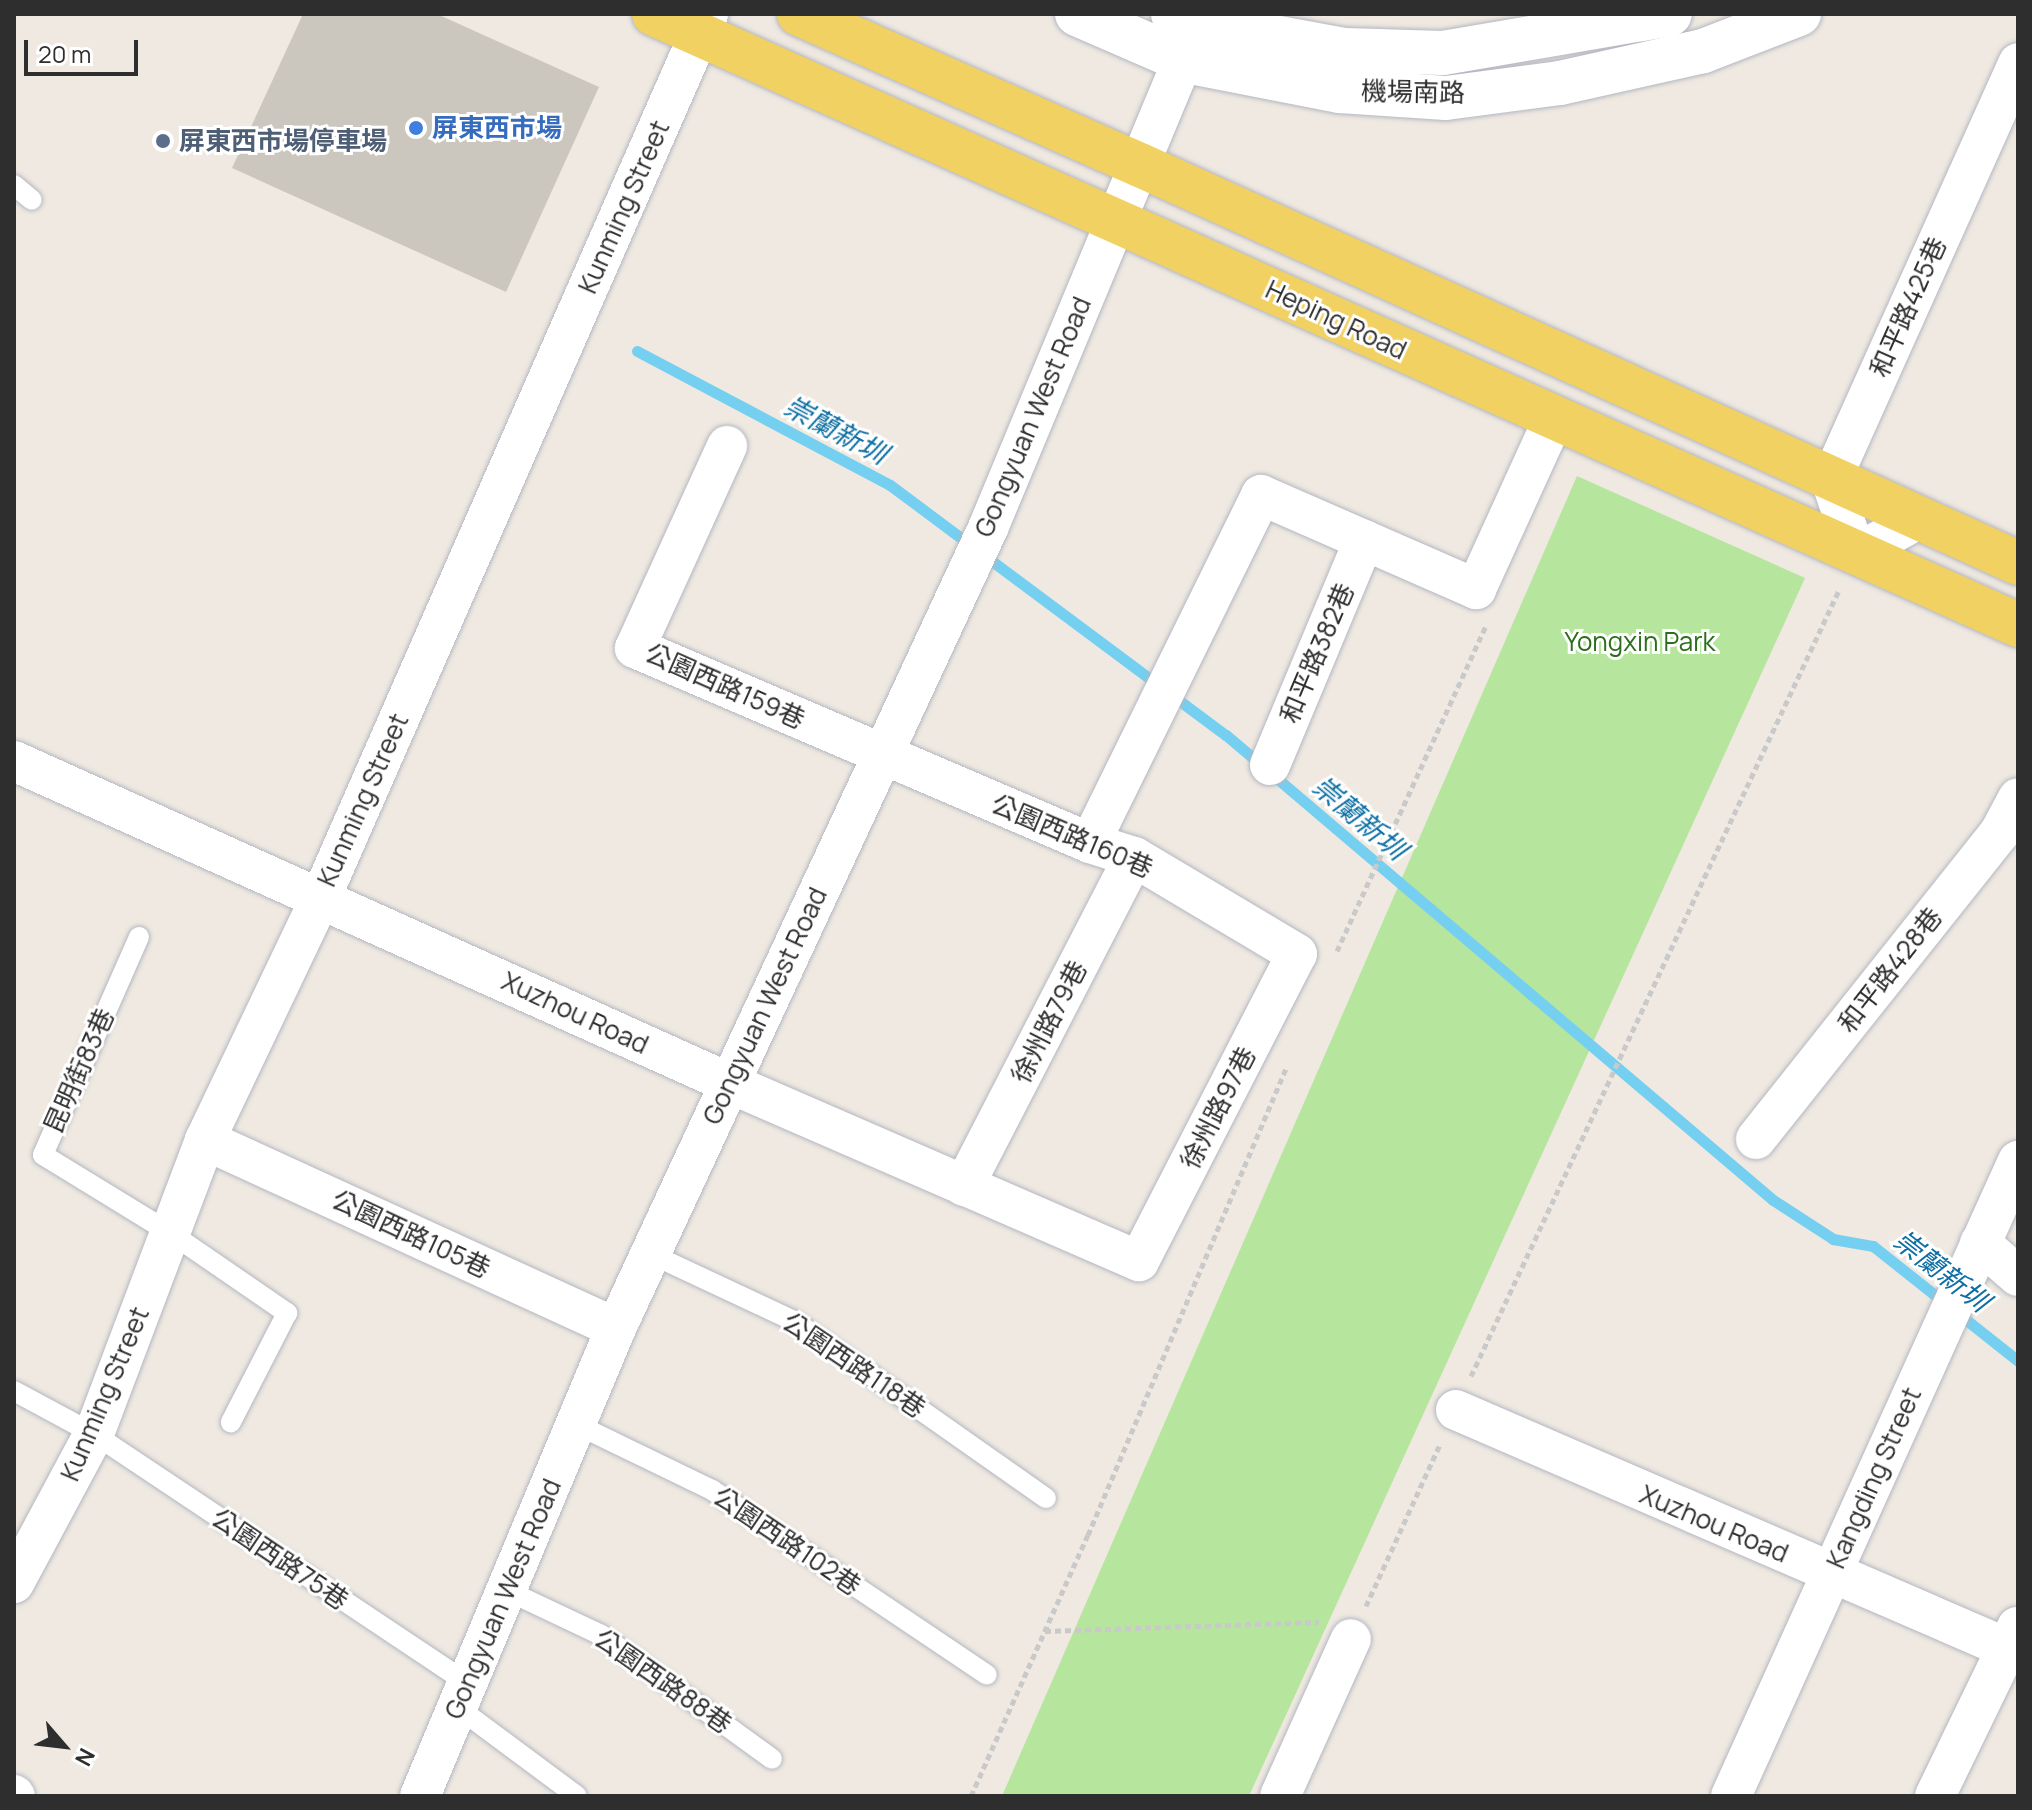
<!DOCTYPE html>
<html>
<head>
<meta charset="utf-8">
<style>
	body { margin:0 }
	#map { position:relative; width:2032px; height:1810px; overflow:hidden; background:#efe9e1; font-family:Manrope,"Noto Sans TC",sans-serif }
	div>[style] { position:absolute }
	[style*='--x'] { left:calc(var(--x)*1px); top:calc(var(--y)*1px); width:calc(var(--w)*1px); rotate:calc(var(--a)*1deg) }
	.green>* { inset:0; background:#b6e59e }
	.stream>* { height:11px; margin:-5.5px; padding:0 5.5px; transform-origin:5.5px; border-radius:5.5px; background:#75cff0 }
	.building>* { inset:0; background:#cbc7bf }
	.path>* { height:5px; margin-top:-2.5px; transform-origin:0; background:repeating-linear-gradient(90deg,#c9c9c9 0 6px,transparent 0 10px) }
	.roads { filter:drop-shadow(0 0 2px #b4b7c1) drop-shadow(0 0 2px #b4b7c1) }
	.service>* { height:20px; margin:-10px; padding:0 10px; transform-origin:10px; border-radius:10px; background:#fff }
	.minor>* { height:40px; margin:-20px; padding:0 20px; transform-origin:20px; border-radius:20px; background:#fff }
	.tertiary>* { height:44px; margin:-22px; padding:0 22px; transform-origin:22px; border-radius:22px; background:#fff }
	.primary>* { height:44px; margin:-22px; padding:0 22px; transform-origin:22px; border-radius:22px; background:#f2d163 }
	.dots>* { width:22px; height:22px; translate:-50% -50%; box-sizing:border-box; border:4px solid #fff; border-radius:50% }
	span { translate:-50% -50%; white-space:nowrap; text-align:center; line-height:1.15; -webkit-text-stroke:6px #fff; paint-order:stroke }
	.street-label { font-size:26px; color:#2e2e2e }
	.shop-label { font-size:26px; color:#366cbe; font-weight:700 }
	.left { translate:0 -50%; text-align:left }
	.service-label { font-size:26px; color:#4e5e75; font-weight:700 }
	.park-label { font-size:26px; color:#2c6e1b }
	.water-label { font-size:28px; color:#0d6fa3; font-style:italic }
	.frame { position:absolute; inset:0; border:16px solid #2e2e2e; pointer-events:none }
	.north { position:absolute; left:24px; top:1706px; width:80px; height:80px; -webkit-text-stroke:6px #fff; paint-order:stroke; rotate:118deg; font-size:22px; font-weight:700; line-height:32px; text-align:center; color:#2e2e2e }
	.north::after { content:''; display:block; margin:auto; width:28px; height:36px; background:#2e2e2e; clip-path:polygon(50% 0,100% 100%,50% 72%,0 100%) }
	.scale { position:absolute; left:24px; top:40px; width:114px; height:36px; box-sizing:border-box; border:4px solid #2e2e2e; border-top:0; padding-left:10px; font-size:24px; line-height:28px; white-space:nowrap; color:#2e2e2e; -webkit-text-stroke:6px #fff; paint-order:stroke }
</style>
</head>
<body>
<div id="map">
	<div class="green">
		<div style="clip-path:polygon(1577px 476px,1805px 578px,1249px 1796px,1002px 1796px)"></div>
	</div>
	<div class="stream">
		<div style="--x:637;--y:351;--w:286;--a:27.9"></div>
		<div style="--x:890;--y:485;--w:419;--a:36.7"></div>
		<div style="--x:1226;--y:735;--w:718;--a:40.37"></div>
		<div style="--x:1773;--y:1200;--w:72;--a:33"></div>
		<div style="--x:1833;--y:1239;--w:41;--a:9.9"></div>
		<div style="--x:1873;--y:1246;--w:185;--a:38.4"></div>
	</div>
	<div class="building">
		<div style="clip-path:polygon(303px 14px,437px 14px,599px 87px,506px 292px,232px 168px)"></div>
	</div>
	<div class="path">
		<div style="--x:1337;--y:951;--w:358;--a:-65.4"></div>
		<div style="--x:1471;--y:1376;--w:870;--a:-64.91"></div>
		<div style="--x:1366;--y:1606;--w:178;--a:-65.4"></div>
		<div style="--x:1045;--y:1631;--w:274;--a:-1.9"></div>
		<div style="--x:971;--y:1796;--w:286;--a:-65.9"></div>
		<div style="--x:1088;--y:1535;--w:509;--a:-67.01"></div>
	</div>
	<div class="roads">
		<div class="service">
			<div style="--x:14;--y:185;--w:23;--a:40"></div>
			<div style="--x:139;--y:937;--w:238;--a:113.8"></div>
			<div style="--x:43;--y:1155;--w:151;--a:31.5"></div>
			<div style="--x:172;--y:1234;--w:140;--a:34.5"></div>
			<div style="--x:287;--y:1313;--w:123;--a:117.2"></div>
			<div style="--x:651;--y:1254;--w:158;--a:25.1"></div>
			<div style="--x:794;--y:1321;--w:308;--a:35.1"></div>
			<div style="--x:14;--y:1391;--w:91;--a:28.3"></div>
			<div style="--x:94;--y:1434;--w:448;--a:33.7"></div>
			<div style="--x:576;--y:1424;--w:151;--a:25.9"></div>
			<div style="--x:712;--y:1490;--w:331;--a:33.9"></div>
			<div style="--x:506;--y:1590;--w:105;--a:25.3"></div>
			<div style="--x:601;--y:1635;--w:211;--a:35.9"></div>
			<div style="--x:457;--y:1707;--w:149;--a:36.6"></div>
		</div>
		<div class="minor">
			<div style="--x:1918;--y:519;--w:71;--a:150.6"></div>
			<div style="--x:1856;--y:554;--w:78;--a:-108.7"></div>
			<div style="--x:1831;--y:480;--w:457;--a:-65.8"></div>
			<div style="--x:14;--y:761;--w:784;--a:24.24"></div>
			<div style="--x:729;--y:1083;--w:447;--a:23.5"></div>
			<div style="--x:1139;--y:1261;--w:345;--a:-62.8"></div>
			<div style="--x:1297;--y:954;--w:190;--a:-149.2"></div>
			<div style="--x:1134;--y:857;--w:46;--a:-162.3"></div>
			<div style="--x:1090;--y:843;--w:495;--a:-156.8"></div>
			<div style="--x:635;--y:648;--w:222;--a:-65.5"></div>
			<div style="--x:1270;--y:765;--w:244;--a:-67.3"></div>
			<div style="--x:1090;--y:843;--w:388;--a:-63.8"></div>
			<div style="--x:1261;--y:495;--w:235;--a:23.6"></div>
			<div style="--x:1476;--y:589;--w:186;--a:-65.5"></div>
			<div style="--x:1756;--y:1139;--w:392;--a:-51.5"></div>
			<div style="--x:2000;--y:832;--w:38;--a:-62"></div>
			<div style="--x:205;--y:1140;--w:452;--a:24.6"></div>
			<div style="--x:964;--y:1186;--w:370;--a:-62.7"></div>
			<div style="--x:1980;--y:1243;--w:50;--a:41"></div>
			<div style="--x:1456;--y:1410;--w:612;--a:23.38"></div>
			<div style="--x:14;--y:1583;--w:169;--a:-61.8"></div>
			<div style="--x:94;--y:1434;--w:314;--a:-69.3"></div>
			<div style="--x:205;--y:1140;--w:269;--a:-64.5"></div>
			<div style="--x:321;--y:897;--w:964;--a:-66.33"></div>
			<div style="--x:14;--y:1795;--w:1;--a:45"></div>
			<div style="--x:420;--y:1796;--w:507;--a:-67.28"></div>
			<div style="--x:616;--y:1328;--w:882;--a:-65.06"></div>
			<div style="--x:988;--y:528;--w:538;--a:-67.39"></div>
			<div style="--x:1280;--y:1796;--w:172;--a:-65.7"></div>
			<div style="--x:1731;--y:1796;--w:697;--a:-65.68"></div>
			<div style="--x:1935;--y:1796;--w:188;--a:-64.1"></div>
		</div>
		<div class="tertiary">
			<div style="--x:1077;--y:14;--w:118;--a:23.5"></div>
			<div style="--x:1185;--y:61;--w:158;--a:11"></div>
			<div style="--x:1340;--y:91;--w:106;--a:3.8"></div>
			<div style="--x:1446;--y:98;--w:115;--a:-7.5"></div>
			<div style="--x:1560;--y:83;--w:147;--a:-12.6"></div>
			<div style="--x:1703;--y:51;--w:103;--a:-21.1"></div>
			<div style="--x:1173;--y:14;--w:26;--a:21"></div>
			<div style="--x:1197;--y:23;--w:149;--a:10.4"></div>
			<div style="--x:1344;--y:50;--w:99;--a:1.7"></div>
			<div style="--x:1443;--y:53;--w:230;--a:-9.7"></div>
		</div>
		<div class="primary">
			<div style="--x:654;--y:14;--w:1495;--a:24.13"></div>
			<div style="--x:799;--y:14;--w:373;--a:23.9"></div>
			<div style="--x:1140;--y:165;--w:964;--a:24.38"></div>
		</div>
	</div>
	<div class="dots">
		<div style="left:416px;top:128px;background:#3f7fe0"></div>
		<div style="left:163px;top:141px;background:#5c6f8a"></div>
	</div>
	<div class="street-label">
		<span style="left:1413px;top:92px;rotate:1deg">機場南路</span>
		<span style="left:624px;top:207px;rotate:-66deg">Kunming Street</span>
		<span style="left:1908px;top:307px;rotate:-66deg">和平路425巷</span>
		<span style="left:1336px;top:320px;rotate:25deg">Heping Road</span>
		<span style="left:1033px;top:417px;rotate:-67deg">Gongyuan West Road</span>
		<span style="left:1317px;top:653px;rotate:-67deg">和平路382巷</span>
		<span style="left:725px;top:686px;rotate:24deg">公園西路159巷</span>
		<span style="left:363px;top:800px;rotate:-66deg">Kunming Street</span>
		<span style="left:1072px;top:836px;rotate:23deg">公園西路160巷</span>
		<span style="left:1890px;top:970px;rotate:-52deg">和平路428巷</span>
		<span style="left:765px;top:1006px;rotate:-65deg">Gongyuan West Road</span>
		<span style="left:575px;top:1013px;rotate:25deg">Xuzhou Road</span>
		<span style="left:1049px;top:1022px;rotate:-63deg">徐州路79巷</span>
		<span style="left:79px;top:1071px;rotate:-66deg">昆明街83巷</span>
		<span style="left:1218px;top:1108px;rotate:-63deg">徐州路97巷</span>
		<span style="left:411px;top:1234px;rotate:25deg">公園西路105巷</span>
		<span style="left:854px;top:1365px;rotate:34deg">公園西路118巷</span>
		<span style="left:105px;top:1394px;rotate:-67deg">Kunming Street</span>
		<span style="left:1874px;top:1478px;rotate:-66deg">Kangding Street</span>
		<span style="left:1714px;top:1524px;rotate:23deg">Xuzhou Road</span>
		<span style="left:787px;top:1541px;rotate:34deg">公園西路102巷</span>
		<span style="left:280px;top:1559px;rotate:34deg">公園西路75巷</span>
		<span style="left:503px;top:1599px;rotate:-67deg">Gongyuan West Road</span>
		<span style="left:663px;top:1681px;rotate:35deg">公園西路88巷</span>
	</div>
	<div class="shop-label">
		<span class="left" style="left:432px;top:128px">屏東西市場</span>
	</div>
	<div class="service-label">
		<span class="left" style="left:179px;top:141px">屏東西市場停車場</span>
	</div>
	<div class="park-label">
		<span style="left:1640px;top:642px">Yongxin Park</span>
	</div>
	<div class="water-label">
		<span style="left:836px;top:429px;rotate:28deg">崇蘭新圳</span>
		<span style="left:1360px;top:817px;rotate:40deg">崇蘭新圳</span>
		<span style="left:1942px;top:1270px;rotate:38deg">崇蘭新圳</span>
	</div>
	<div class="frame"></div>
	<div class="north">N</div>
	<div class="scale">20 m</div>
</div>
</body>
</html>
